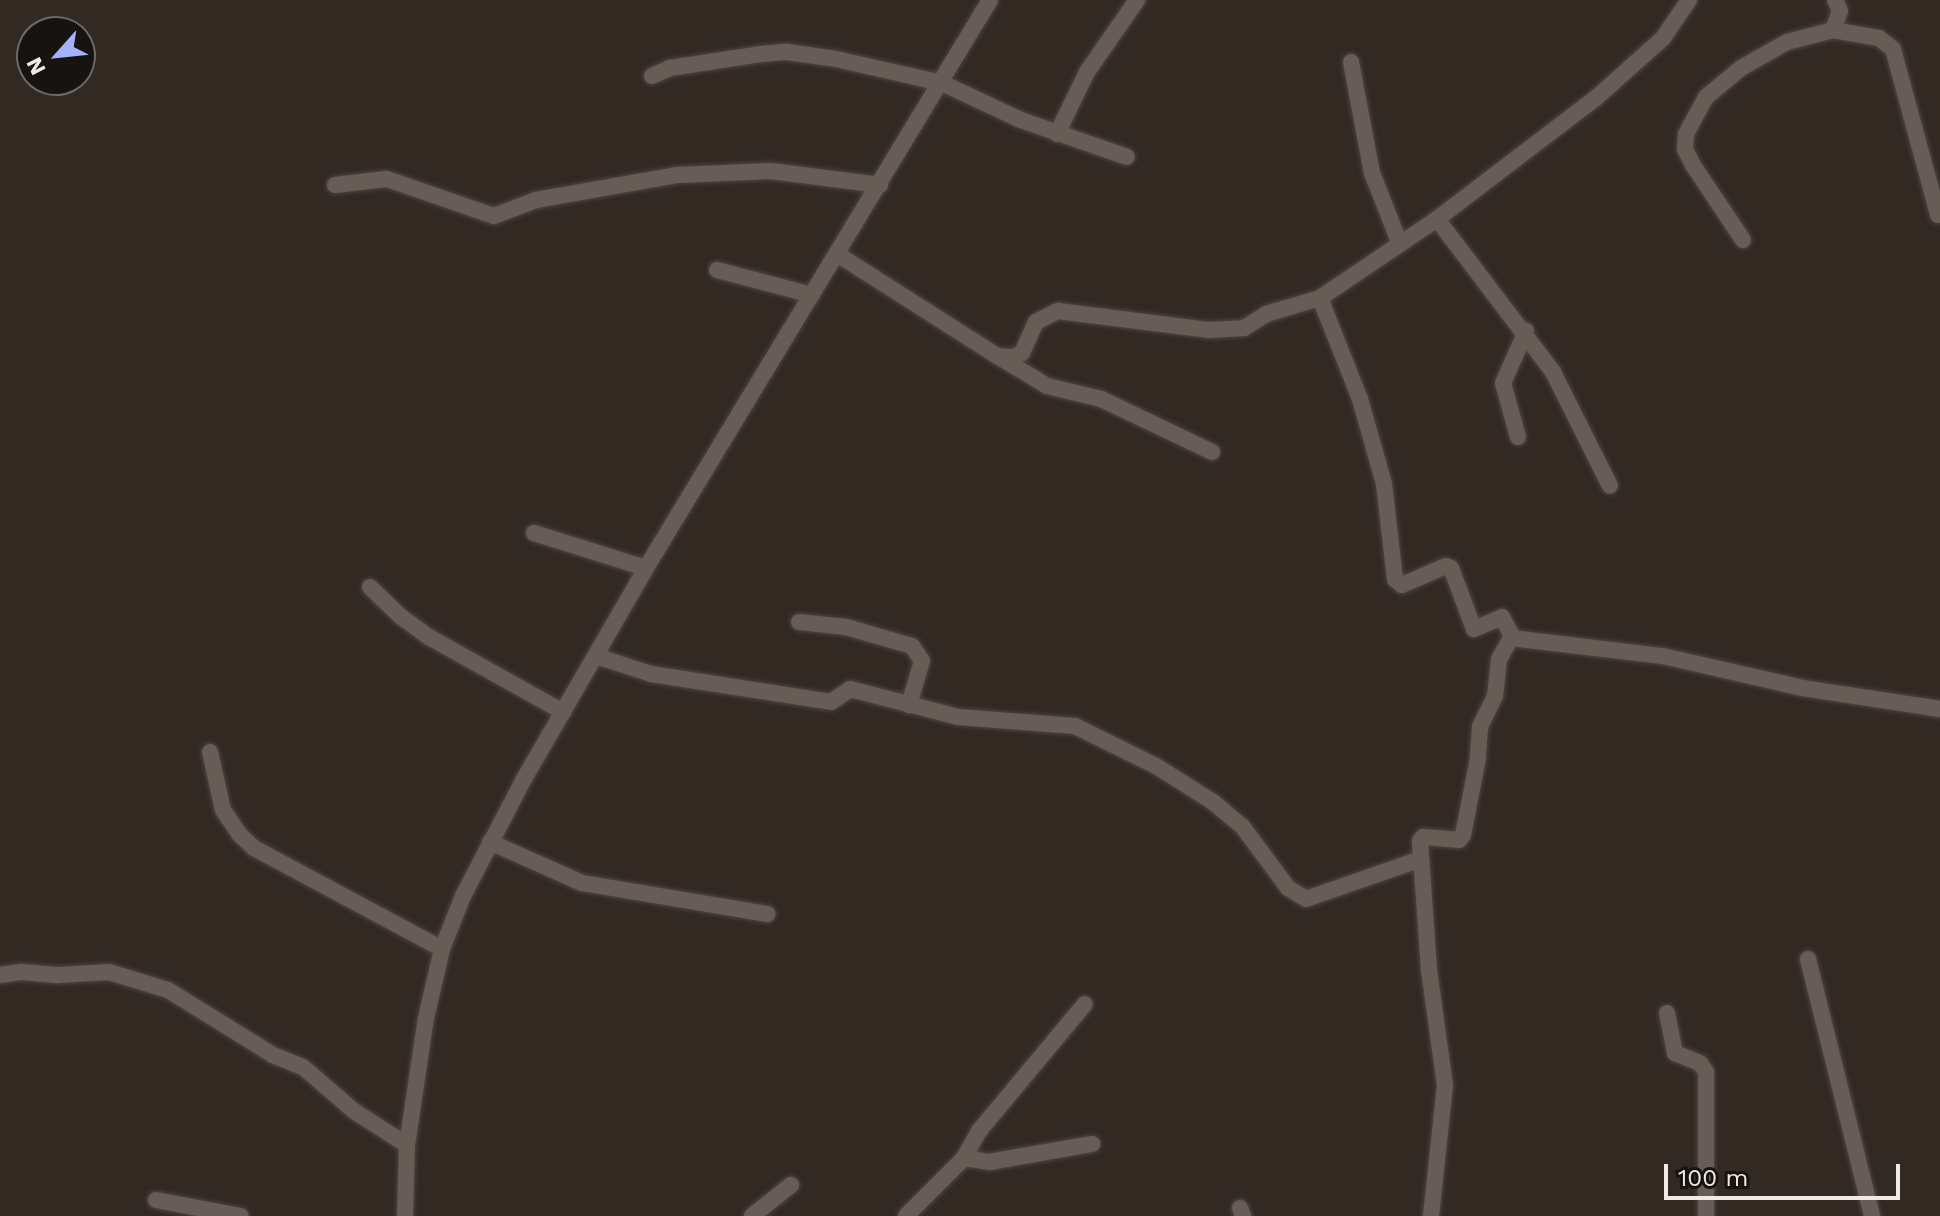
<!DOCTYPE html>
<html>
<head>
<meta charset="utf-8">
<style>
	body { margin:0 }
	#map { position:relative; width:1940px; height:1216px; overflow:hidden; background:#322923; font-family:"Work Sans",sans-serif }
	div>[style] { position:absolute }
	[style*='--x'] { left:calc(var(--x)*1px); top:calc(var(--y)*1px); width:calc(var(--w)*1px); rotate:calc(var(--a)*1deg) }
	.roads { filter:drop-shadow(0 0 2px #4d4640) drop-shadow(0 0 2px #4d4640) }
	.minor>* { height:16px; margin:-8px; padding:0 8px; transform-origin:8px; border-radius:8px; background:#685d56 }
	span { translate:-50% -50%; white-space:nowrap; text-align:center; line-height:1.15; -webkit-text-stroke:8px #171310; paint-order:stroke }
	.north { position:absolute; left:16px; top:16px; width:80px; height:80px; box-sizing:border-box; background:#171310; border:2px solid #6e6966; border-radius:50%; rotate:243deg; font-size:22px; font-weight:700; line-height:32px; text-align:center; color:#f0eae6 }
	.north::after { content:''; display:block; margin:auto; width:28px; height:36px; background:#a6b1fc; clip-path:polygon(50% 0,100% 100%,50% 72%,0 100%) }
	.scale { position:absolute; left:1664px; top:1164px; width:236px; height:36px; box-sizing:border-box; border:4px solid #f0eae6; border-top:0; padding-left:10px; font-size:24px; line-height:28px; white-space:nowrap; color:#f0eae6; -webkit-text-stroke:6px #171310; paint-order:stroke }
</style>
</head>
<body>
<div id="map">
	<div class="roads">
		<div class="minor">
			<div style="--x:1833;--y:30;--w:20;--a:-70"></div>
			<div style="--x:1840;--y:11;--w:12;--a:-114"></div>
			<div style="--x:1351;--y:62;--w:113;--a:79.3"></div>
			<div style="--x:1372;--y:173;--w:76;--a:68.5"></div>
			<div style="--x:652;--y:76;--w:20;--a:-24"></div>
			<div style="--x:670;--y:68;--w:93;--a:-8.7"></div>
			<div style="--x:762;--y:54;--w:25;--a:-5"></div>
			<div style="--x:787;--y:52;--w:49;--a:8.1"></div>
			<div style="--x:836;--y:59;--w:109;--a:12.8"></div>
			<div style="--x:942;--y:83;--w:87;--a:25.1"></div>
			<div style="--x:1021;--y:120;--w:112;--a:19.2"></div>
			<div style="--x:1057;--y:134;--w:69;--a:-64.2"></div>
			<div style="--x:1087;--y:72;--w:88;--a:-55.2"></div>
			<div style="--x:335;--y:185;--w:52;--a:-6.6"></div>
			<div style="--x:387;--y:179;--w:113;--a:19.1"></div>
			<div style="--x:494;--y:216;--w:45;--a:-20.9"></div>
			<div style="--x:536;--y:200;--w:144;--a:-10"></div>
			<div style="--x:678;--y:175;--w:93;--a:-2.5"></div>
			<div style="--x:771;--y:171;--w:110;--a:7.3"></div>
			<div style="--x:1437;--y:219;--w:192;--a:52.8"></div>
			<div style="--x:1553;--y:372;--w:127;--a:63.4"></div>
			<div style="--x:1743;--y:240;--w:90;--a:-123.7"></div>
			<div style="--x:1693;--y:165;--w:18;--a:-117"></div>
			<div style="--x:1685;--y:149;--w:15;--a:-86"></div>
			<div style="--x:1686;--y:134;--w:42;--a:-61.6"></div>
			<div style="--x:1706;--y:97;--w:45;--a:-39.6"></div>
			<div style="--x:1741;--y:68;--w:53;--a:-29.5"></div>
			<div style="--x:1787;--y:42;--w:48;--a:-14.6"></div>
			<div style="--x:1833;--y:30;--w:47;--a:9.9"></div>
			<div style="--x:1879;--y:38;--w:18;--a:38"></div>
			<div style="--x:1893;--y:49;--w:172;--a:74.8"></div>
			<div style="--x:837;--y:254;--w:190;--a:32.5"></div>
			<div style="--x:997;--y:356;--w:16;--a:4"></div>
			<div style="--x:1013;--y:357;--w:10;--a:-24"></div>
			<div style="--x:1022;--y:353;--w:34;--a:-66"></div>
			<div style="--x:1036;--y:322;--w:25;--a:-27"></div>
			<div style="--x:1058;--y:311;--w:151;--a:7.2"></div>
			<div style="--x:1208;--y:330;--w:36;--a:-3"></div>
			<div style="--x:1244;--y:328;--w:26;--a:-32"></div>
			<div style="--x:1266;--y:314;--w:56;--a:-16.5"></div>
			<div style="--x:1320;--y:298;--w:141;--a:-34"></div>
			<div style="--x:1437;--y:219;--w:200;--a:-37.3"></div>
			<div style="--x:1596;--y:98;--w:90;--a:-41.8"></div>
			<div style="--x:1663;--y:38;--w:46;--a:-55.6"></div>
			<div style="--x:717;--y:270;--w:98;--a:14.7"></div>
			<div style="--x:1320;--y:298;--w:109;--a:68.4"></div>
			<div style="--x:1360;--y:399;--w:88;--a:74.2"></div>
			<div style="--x:1384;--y:484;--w:96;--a:83.4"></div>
			<div style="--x:1395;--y:579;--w:9;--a:41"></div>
			<div style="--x:1402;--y:585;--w:48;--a:-23.4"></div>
			<div style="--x:1446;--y:566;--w:5;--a:22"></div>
			<div style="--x:1451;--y:568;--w:65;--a:69.3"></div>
			<div style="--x:1474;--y:629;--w:30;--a:-23"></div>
			<div style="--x:1502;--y:617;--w:21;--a:62"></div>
			<div style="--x:1512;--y:636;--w:26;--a:119"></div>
			<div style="--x:1499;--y:659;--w:37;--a:96"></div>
			<div style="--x:1495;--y:696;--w:34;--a:116"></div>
			<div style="--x:1480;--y:727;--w:31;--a:94"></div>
			<div style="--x:1478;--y:758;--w:78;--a:101"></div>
			<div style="--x:1463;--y:835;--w:6;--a:129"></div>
			<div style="--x:1459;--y:840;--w:36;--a:-175"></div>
			<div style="--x:1423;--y:837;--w:5;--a:127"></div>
			<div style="--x:1420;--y:841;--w:129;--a:86"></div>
			<div style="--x:1429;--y:970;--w:116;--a:82.1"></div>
			<div style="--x:1445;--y:1085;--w:132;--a:96.1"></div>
			<div style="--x:999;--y:357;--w:56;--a:31.1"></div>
			<div style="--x:1047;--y:386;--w:56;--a:13.5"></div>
			<div style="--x:1101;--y:399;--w:123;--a:25.5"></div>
			<div style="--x:1518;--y:437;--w:56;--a:-105.5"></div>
			<div style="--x:1503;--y:383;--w:57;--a:-66.1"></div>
			<div style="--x:534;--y:533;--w:117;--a:17.4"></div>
			<div style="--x:370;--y:587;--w:42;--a:44"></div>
			<div style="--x:400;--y:616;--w:36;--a:36"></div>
			<div style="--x:429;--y:637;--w:154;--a:29.2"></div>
			<div style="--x:799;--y:622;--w:47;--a:6.1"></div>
			<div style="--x:846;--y:627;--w:69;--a:16.1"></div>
			<div style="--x:912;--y:646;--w:18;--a:56"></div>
			<div style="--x:922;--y:661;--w:46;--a:106.5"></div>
			<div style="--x:1511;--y:638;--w:153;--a:6.8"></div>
			<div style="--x:1663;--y:656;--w:144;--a:12.9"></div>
			<div style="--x:1803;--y:688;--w:139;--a:8.7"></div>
			<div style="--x:596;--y:656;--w:58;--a:18.1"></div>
			<div style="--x:651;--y:674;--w:182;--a:8.8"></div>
			<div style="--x:831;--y:702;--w:23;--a:-34"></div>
			<div style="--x:850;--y:689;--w:112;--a:14.5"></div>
			<div style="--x:958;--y:717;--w:117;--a:4.4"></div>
			<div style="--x:1075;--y:726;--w:90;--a:26.3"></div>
			<div style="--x:1156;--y:766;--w:67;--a:32.3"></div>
			<div style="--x:1213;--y:802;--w:38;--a:40"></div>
			<div style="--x:1242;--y:826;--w:77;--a:53.4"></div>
			<div style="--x:1288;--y:888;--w:21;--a:31"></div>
			<div style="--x:1306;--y:899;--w:122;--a:-19.2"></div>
			<div style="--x:210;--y:752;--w:59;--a:77.4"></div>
			<div style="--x:223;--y:810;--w:29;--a:56"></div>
			<div style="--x:239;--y:834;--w:21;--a:43"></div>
			<div style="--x:254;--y:848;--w:213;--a:28.2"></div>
			<div style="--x:490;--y:842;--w:101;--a:24"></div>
			<div style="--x:582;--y:883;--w:188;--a:9.5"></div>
			<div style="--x:1808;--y:959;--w:265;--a:76"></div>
			<div style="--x:0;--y:975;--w:22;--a:-8"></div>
			<div style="--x:22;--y:972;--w:37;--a:5"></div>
			<div style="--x:59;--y:975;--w:50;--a:-3.4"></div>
			<div style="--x:109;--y:972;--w:62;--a:17"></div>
			<div style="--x:168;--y:990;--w:123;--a:31.8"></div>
			<div style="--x:273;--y:1055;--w:32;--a:22"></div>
			<div style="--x:303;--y:1067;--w:67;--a:40.8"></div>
			<div style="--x:354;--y:1111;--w:63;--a:32.7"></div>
			<div style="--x:1667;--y:1013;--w:41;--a:78.7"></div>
			<div style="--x:1675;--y:1053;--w:27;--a:22"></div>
			<div style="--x:1700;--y:1063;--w:11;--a:56"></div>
			<div style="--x:1706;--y:1072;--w:144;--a:90"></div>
			<div style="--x:964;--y:1158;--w:25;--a:9"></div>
			<div style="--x:989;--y:1162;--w:105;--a:-9.9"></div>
			<div style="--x:156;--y:1200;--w:86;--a:10.8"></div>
			<div style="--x:1240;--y:1208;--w:9;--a:69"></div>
			<div style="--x:405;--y:1216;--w:71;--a:-88.4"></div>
			<div style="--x:407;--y:1145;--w:128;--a:-81.5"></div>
			<div style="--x:426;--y:1018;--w:71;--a:-76.9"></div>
			<div style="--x:442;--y:949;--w:57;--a:-68.4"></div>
			<div style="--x:463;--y:896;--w:134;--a:-62.5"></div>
			<div style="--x:525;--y:777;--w:241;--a:-59.9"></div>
			<div style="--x:646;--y:568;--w:664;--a:-58.8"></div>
			<div style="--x:752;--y:1216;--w:50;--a:-38.5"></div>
			<div style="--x:906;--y:1216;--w:82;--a:-45"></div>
			<div style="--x:964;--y:1158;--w:31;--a:-61"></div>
			<div style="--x:979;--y:1131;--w:165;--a:-50.2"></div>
		</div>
	</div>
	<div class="north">N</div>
	<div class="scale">100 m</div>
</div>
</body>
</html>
